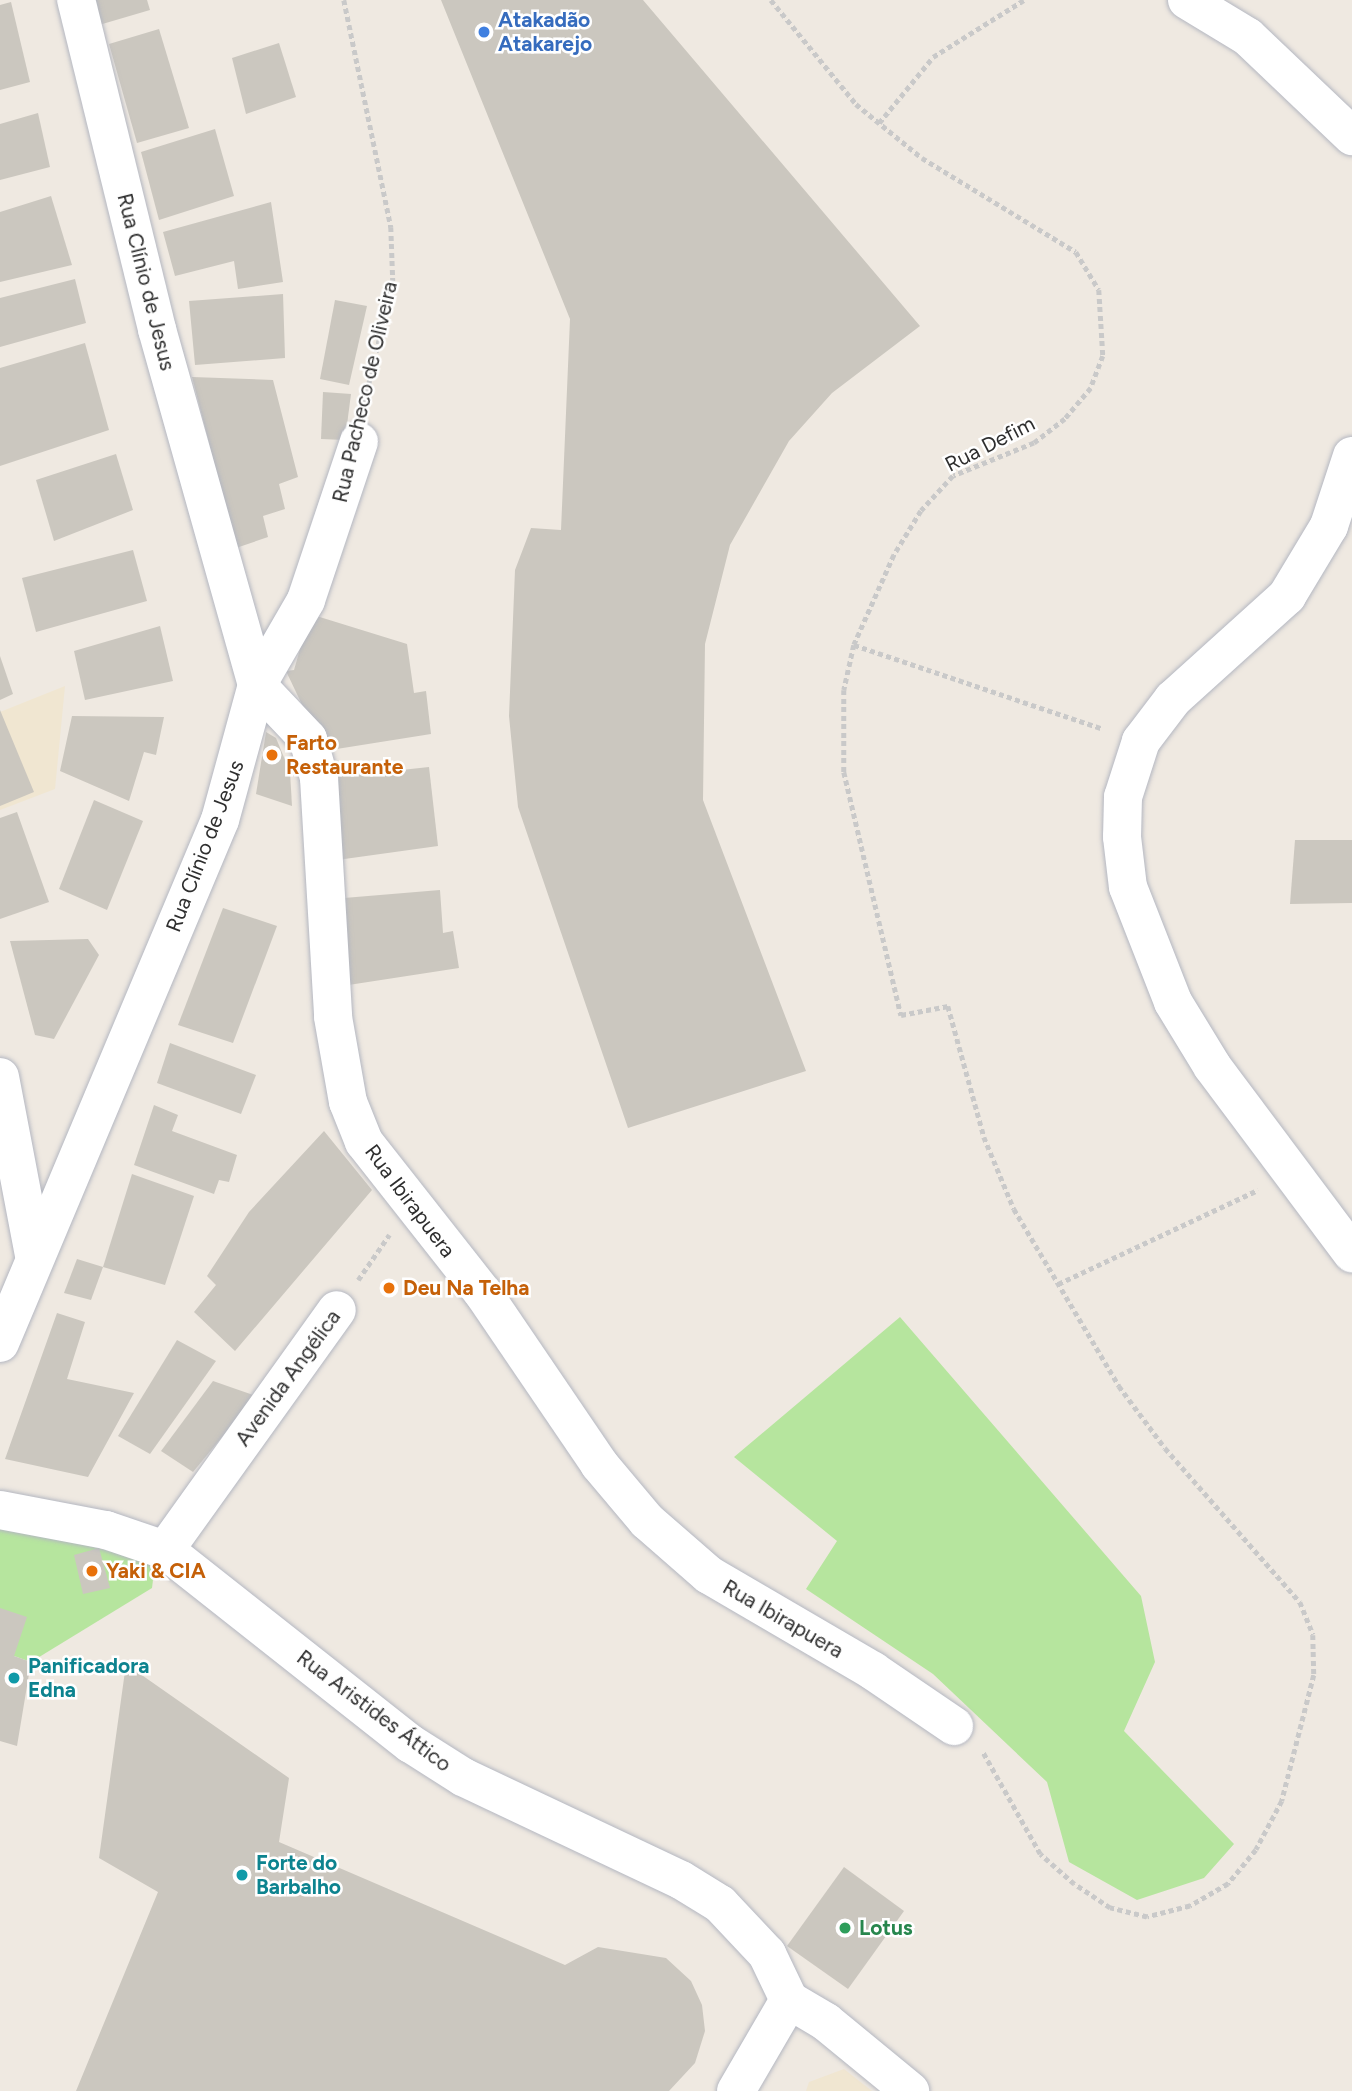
<!DOCTYPE html>
<html>
<head>
<meta charset="utf-8">
<style>
	body { margin:0 }
	#map { position:relative; width:1352px; height:2091px; overflow:hidden; background:#efe9e1; font-family:Figtree,sans-serif }
	div>[style] { position:absolute }
	[style*='--x'] { left:calc(var(--x)*1px); top:calc(var(--y)*1px); width:calc(var(--w)*1px); rotate:calc(var(--a)*1deg) }
	.education>* { inset:0; background:#f0e6d1 }
	.green>* { inset:0; background:#b6e59e }
	.building>* { inset:0; background:#cbc7bf }
	.path>* { height:4.5px; margin-top:-2.25px; transform-origin:0; background:repeating-linear-gradient(90deg,#c9c9c9 0 5px,transparent 0 8.5px) }
	.roads { filter:drop-shadow(0 0 2px #b4b7c1) drop-shadow(0 0 2px #b4b7c1) }
	.minor>* { height:38px; margin:-19px; padding:0 19px; transform-origin:19px; border-radius:19px; background:#fff }
	.dots>* { width:19px; height:19px; translate:-50% -50%; box-sizing:border-box; border:4px solid #fff; border-radius:50% }
	span { translate:-50% -50%; white-space:nowrap; text-align:center; line-height:1.15; -webkit-text-stroke:5px #fff; paint-order:stroke }
	.shop-label { font-size:21px; color:#366cbe; font-weight:700 }
	.left { translate:0 -50%; text-align:left }
	.street-label { font-size:21px; color:#2e2e2e }
	.food-label { font-size:21px; color:#c56008; font-weight:700 }
	.culture-label { font-size:21px; color:#0d838f; font-weight:700 }
	.leisure-label { font-size:21px; color:#27864d; font-weight:700 }
</style>
</head>
<body>
<div id="map">
	<div class="education">
		<div style="clip-path:polygon(65px 686px,55px 789px,0 810px,0 712px)"></div>
		<div style="clip-path:polygon(844px 2069px,872px 2091px,806px 2091px,809px 2082px)"></div>
	</div>
	<div class="green">
		<div style="clip-path:polygon(900px 1317px,1141px 1596px,1155px 1662px,1124px 1731px,1234px 1844px,1204px 1878px,1137px 1900px,1069px 1862px,1047px 1782px,933px 1674px,806px 1589px,837px 1541px,734px 1457px)"></div>
		<div style="clip-path:polygon(0 1523px,155px 1563px,152px 1588px,31px 1662px,0 1651px)"></div>
	</div>
	<div class="building">
		<div style="clip-path:polygon(93px 0,147px 0,150px 10px,99px 25px)"></div>
		<div style="clip-path:polygon(441px 0,643px 0,920px 326px,832px 393px,789px 441px,730px 545px,705px 644px,703px 800px,806px 1071px,628px 1128px,518px 807px,509px 716px,515px 570px,531px 528px,561px 530px,570px 319px)"></div>
		<div style="clip-path:polygon(11px 2px,30px 82px,0 90px,0 5px)"></div>
		<div style="clip-path:polygon(159px 29px,189px 128px,137px 143px,109px 44px)"></div>
		<div style="clip-path:polygon(279px 43px,296px 97px,246px 114px,232px 58px)"></div>
		<div style="clip-path:polygon(38px 113px,50px 167px,0 180px,0 124px)"></div>
		<div style="clip-path:polygon(215px 129px,234px 196px,159px 220px,141px 152px)"></div>
		<div style="clip-path:polygon(51px 196px,72px 265px,0 282px,0 212px)"></div>
		<div style="clip-path:polygon(271px 202px,283px 282px,238px 289px,234px 261px,175px 276px,163px 232px)"></div>
		<div style="clip-path:polygon(75px 279px,86px 323px,0 347px,0 298px)"></div>
		<div style="clip-path:polygon(283px 294px,285px 358px,195px 365px,189px 301px)"></div>
		<div style="clip-path:polygon(335px 300px,367px 306px,349px 385px,320px 379px)"></div>
		<div style="clip-path:polygon(85px 343px,109px 430px,0 466px,0 368px)"></div>
		<div style="clip-path:polygon(192px 377px,273px 380px,298px 477px,279px 484px,285px 509px,263px 516px,268px 537px,236px 548px)"></div>
		<div style="clip-path:polygon(323px 392px,351px 394px,345px 440px,321px 439px)"></div>
		<div style="clip-path:polygon(116px 454px,133px 510px,54px 541px,36px 480px)"></div>
		<div style="clip-path:polygon(133px 550px,147px 601px,36px 632px,22px 578px)"></div>
		<div style="clip-path:polygon(310px 614px,407px 644px,414px 693px,426px 691px,431px 734px,324px 751px,286px 671px,294px 670px)"></div>
		<div style="clip-path:polygon(160px 626px,173px 681px,85px 700px,74px 651px)"></div>
		<div style="clip-path:polygon(0 656px,13px 694px,0 700px)"></div>
		<div style="clip-path:polygon(0 710px,34px 792px,0 806px)"></div>
		<div style="clip-path:polygon(72px 716px,164px 717px,156px 755px,144px 752px,129px 801px,60px 771px)"></div>
		<div style="clip-path:polygon(266px 732px,276px 738px,290px 772px,292px 806px,256px 794px)"></div>
		<div style="clip-path:polygon(429px 767px,438px 846px,330px 861px,328px 778px)"></div>
		<div style="clip-path:polygon(94px 800px,143px 821px,107px 910px,59px 889px)"></div>
		<div style="clip-path:polygon(17px 812px,49px 902px,0 919px,0 818px)"></div>
		<div style="clip-path:polygon(1295px 840px,1352px 840px,1352px 903px,1290px 904px)"></div>
		<div style="clip-path:polygon(440px 890px,443px 933px,453px 931px,459px 968px,342px 986px,332px 899px)"></div>
		<div style="clip-path:polygon(223px 908px,277px 926px,233px 1043px,178px 1025px)"></div>
		<div style="clip-path:polygon(88px 939px,99px 955px,54px 1039px,35px 1035px,10px 941px)"></div>
		<div style="clip-path:polygon(170px 1043px,256px 1075px,241px 1114px,157px 1083px)"></div>
		<div style="clip-path:polygon(154px 1105px,178px 1115px,172px 1131px,237px 1155px,229px 1182px,219px 1180px,214px 1194px,134px 1165px)"></div>
		<div style="clip-path:polygon(324px 1131px,372px 1190px,235px 1351px,194px 1312px,216px 1285px,207px 1276px,249px 1212px)"></div>
		<div style="clip-path:polygon(132px 1174px,194px 1196px,165px 1285px,103px 1267px)"></div>
		<div style="clip-path:polygon(77px 1259px,103px 1267px,91px 1300px,64px 1293px)"></div>
		<div style="clip-path:polygon(57px 1313px,85px 1322px,67px 1379px,134px 1393px,88px 1477px,5px 1459px)"></div>
		<div style="clip-path:polygon(177px 1340px,216px 1361px,150px 1454px,118px 1436px)"></div>
		<div style="clip-path:polygon(213px 1381px,256px 1396px,193px 1472px,161px 1451px)"></div>
		<div style="clip-path:polygon(99px 1548px,110px 1588px,83px 1594px,74px 1555px)"></div>
		<div style="clip-path:polygon(0 1608px,27px 1617px,14px 1656px,31px 1662px,17px 1746px,0 1741px)"></div>
		<div style="clip-path:polygon(126px 1664px,289px 1778px,279px 1842px,565px 1965px,598px 1947px,666px 1958px,691px 1981px,702px 2005px,705px 2031px,695px 2063px,669px 2091px,76px 2091px,158px 1892px,99px 1858px)"></div>
		<div style="clip-path:polygon(844px 1867px,904px 1911px,848px 1989px,787px 1946px)"></div>
	</div>
	<div class="path">
		<div style="--x:344;--y:0;--w:232;--a:78.3"></div>
		<div style="--x:391;--y:227;--w:54;--a:87.9"></div>
		<div style="--x:393;--y:281;--w:128;--a:103.1"></div>
		<div style="--x:771;--y:0;--w:134;--a:50.7"></div>
		<div style="--x:856;--y:104;--w:85;--a:39.3"></div>
		<div style="--x:922;--y:158;--w:180;--a:31.4"></div>
		<div style="--x:1076;--y:252;--w:44;--a:58.8"></div>
		<div style="--x:1099;--y:290;--w:66;--a:86.5"></div>
		<div style="--x:1103;--y:356;--w:34;--a:111"></div>
		<div style="--x:1091;--y:388;--w:40;--a:130"></div>
		<div style="--x:1065;--y:419;--w:39;--a:142"></div>
		<div style="--x:1034;--y:443;--w:87;--a:157.8"></div>
		<div style="--x:953;--y:476;--w:47;--a:132.4"></div>
		<div style="--x:921;--y:511;--w:52;--a:121.5"></div>
		<div style="--x:894;--y:555;--w:98;--a:114"></div>
		<div style="--x:854;--y:645;--w:46;--a:102.5"></div>
		<div style="--x:844;--y:690;--w:82;--a:90"></div>
		<div style="--x:844;--y:772;--w:250;--a:76.8"></div>
		<div style="--x:901;--y:1015;--w:48;--a:-10.8"></div>
		<div style="--x:948;--y:1006;--w:136;--a:74.6"></div>
		<div style="--x:984;--y:1137;--w:78;--a:67.4"></div>
		<div style="--x:1014;--y:1209;--w:206;--a:59.3"></div>
		<div style="--x:1119;--y:1386;--w:77;--a:53.4"></div>
		<div style="--x:1165;--y:1448;--w:205;--a:48.8"></div>
		<div style="--x:1300;--y:1602;--w:35;--a:68"></div>
		<div style="--x:1313;--y:1635;--w:40;--a:88.6"></div>
		<div style="--x:1314;--y:1675;--w:130;--a:104.3"></div>
		<div style="--x:1282;--y:1801;--w:55;--a:118"></div>
		<div style="--x:1256;--y:1850;--w:44;--a:129.5"></div>
		<div style="--x:1228;--y:1884;--w:44;--a:149.9"></div>
		<div style="--x:1190;--y:1906;--w:44;--a:165.7"></div>
		<div style="--x:1147;--y:1917;--w:38;--a:-166"></div>
		<div style="--x:1110;--y:1908;--w:43;--a:-146.3"></div>
		<div style="--x:1074;--y:1884;--w:45;--a:-138.6"></div>
		<div style="--x:1040;--y:1854;--w:118;--a:-119.4"></div>
		<div style="--x:879;--y:123;--w:85;--a:-50.7"></div>
		<div style="--x:933;--y:57;--w:107;--a:-32.1"></div>
		<div style="--x:854;--y:645;--w:263;--a:18.6"></div>
		<div style="--x:358;--y:1280;--w:55;--a:-55.4"></div>
		<div style="--x:1058;--y:1284;--w:221;--a:-25.2"></div>
	</div>
	<div class="roads">
		<div class="minor">
			<div style="--x:1187;--y:0;--w:71;--a:31.2"></div>
			<div style="--x:1248;--y:37;--w:144;--a:43.6"></div>
			<div style="--x:1352;--y:456;--w:74;--a:108.2"></div>
			<div style="--x:1329;--y:526;--w:82;--a:121"></div>
			<div style="--x:1287;--y:596;--w:154;--a:137.9"></div>
			<div style="--x:1173;--y:699;--w:53;--a:127.3"></div>
			<div style="--x:1141;--y:741;--w:59;--a:107.8"></div>
			<div style="--x:1123;--y:797;--w:40;--a:91.4"></div>
			<div style="--x:1122;--y:837;--w:50;--a:83.2"></div>
			<div style="--x:1128;--y:887;--w:123;--a:68.6"></div>
			<div style="--x:1173;--y:1002;--w:75;--a:58.6"></div>
			<div style="--x:1212;--y:1066;--w:234;--a:53.2"></div>
			<div style="--x:257;--y:685;--w:74;--a:46.6"></div>
			<div style="--x:308;--y:739;--w:41;--a:74.2"></div>
			<div style="--x:319;--y:778;--w:239;--a:86.6"></div>
			<div style="--x:333;--y:1017;--w:86;--a:80"></div>
			<div style="--x:348;--y:1102;--w:43;--a:68.2"></div>
			<div style="--x:364;--y:1142;--w:192;--a:51.8"></div>
			<div style="--x:483;--y:1293;--w:207;--a:55.8"></div>
			<div style="--x:599;--y:1464;--w:75;--a:49.9"></div>
			<div style="--x:647;--y:1521;--w:82;--a:41.1"></div>
			<div style="--x:709;--y:1575;--w:190;--a:30.3"></div>
			<div style="--x:873;--y:1671;--w:98;--a:34.2"></div>
			<div style="--x:257;--y:685;--w:98;--a:-60"></div>
			<div style="--x:306;--y:600;--w:167;--a:-71.5"></div>
			<div style="--x:0;--y:1077;--w:182;--a:79.2"></div>
			<div style="--x:0;--y:1343;--w:567;--a:-67.19"></div>
			<div style="--x:220;--y:820;--w:140;--a:-74.7"></div>
			<div style="--x:257;--y:685;--w:370;--a:-105.7"></div>
			<div style="--x:157;--y:329;--w:339;--a:-103.8"></div>
			<div style="--x:0;--y:1510;--w:108;--a:10.7"></div>
			<div style="--x:106;--y:1530;--w:62;--a:18.7"></div>
			<div style="--x:165;--y:1550;--w:313;--a:38.3"></div>
			<div style="--x:411;--y:1744;--w:62;--a:32.4"></div>
			<div style="--x:463;--y:1777;--w:241;--a:25.3"></div>
			<div style="--x:681;--y:1880;--w:46;--a:31.6"></div>
			<div style="--x:720;--y:1904;--w:69;--a:46.8"></div>
			<div style="--x:767;--y:1954;--w:51;--a:64.4"></div>
			<div style="--x:165;--y:1550;--w:295;--a:-54.4"></div>
			<div style="--x:789;--y:2000;--w:43;--a:30.7"></div>
			<div style="--x:826;--y:2022;--w:109;--a:39.4"></div>
			<div style="--x:736;--y:2091;--w:105;--a:-59.8"></div>
		</div>
	</div>
	<div class="dots">
		<div style="left:484px;top:32px;background:#3f7fe0"></div>
		<div style="left:272px;top:755px;background:#e8710a"></div>
		<div style="left:389px;top:1288px;background:#e8710a"></div>
		<div style="left:92px;top:1571px;background:#e8710a"></div>
		<div style="left:14px;top:1678px;background:#0f9aa8"></div>
		<div style="left:242px;top:1875px;background:#0f9aa8"></div>
		<div style="left:845px;top:1928px;background:#2e9e5b"></div>
	</div>
	<div class="shop-label">
		<span class="left" style="left:498px;top:32px">Atakadão<br>Atakarejo</span>
	</div>
	<div class="street-label">
		<span style="left:146px;top:282px;rotate:76deg">Rua Clínio de Jesus</span>
		<span style="left:365px;top:392px;rotate:-77deg">Rua Pacheco de Oliveira</span>
		<span style="left:990px;top:444px;rotate:-27deg">Rua Defim</span>
		<span style="left:205px;top:846px;rotate:-69deg">Rua Clínio de Jesus</span>
		<span style="left:410px;top:1201px;rotate:53deg">Rua Ibirapuera</span>
		<span style="left:288px;top:1378px;rotate:-54deg">Avenida Angélica</span>
		<span style="left:783px;top:1619px;rotate:30deg">Rua Ibirapuera</span>
		<span style="left:374px;top:1711px;rotate:37deg">Rua Aristides Áttico</span>
	</div>
	<div class="food-label">
		<span class="left" style="left:286px;top:755px">Farto<br>Restaurante</span>
		<span class="left" style="left:403px;top:1288px">Deu Na Telha</span>
		<span class="left" style="left:106px;top:1571px">Yaki &amp; CIA</span>
	</div>
	<div class="culture-label">
		<span class="left" style="left:28px;top:1678px">Panificadora<br>Edna</span>
		<span class="left" style="left:256px;top:1875px">Forte do<br>Barbalho</span>
	</div>
	<div class="leisure-label">
		<span class="left" style="left:859px;top:1928px">Lotus</span>
	</div>
</div>
</body>
</html>
